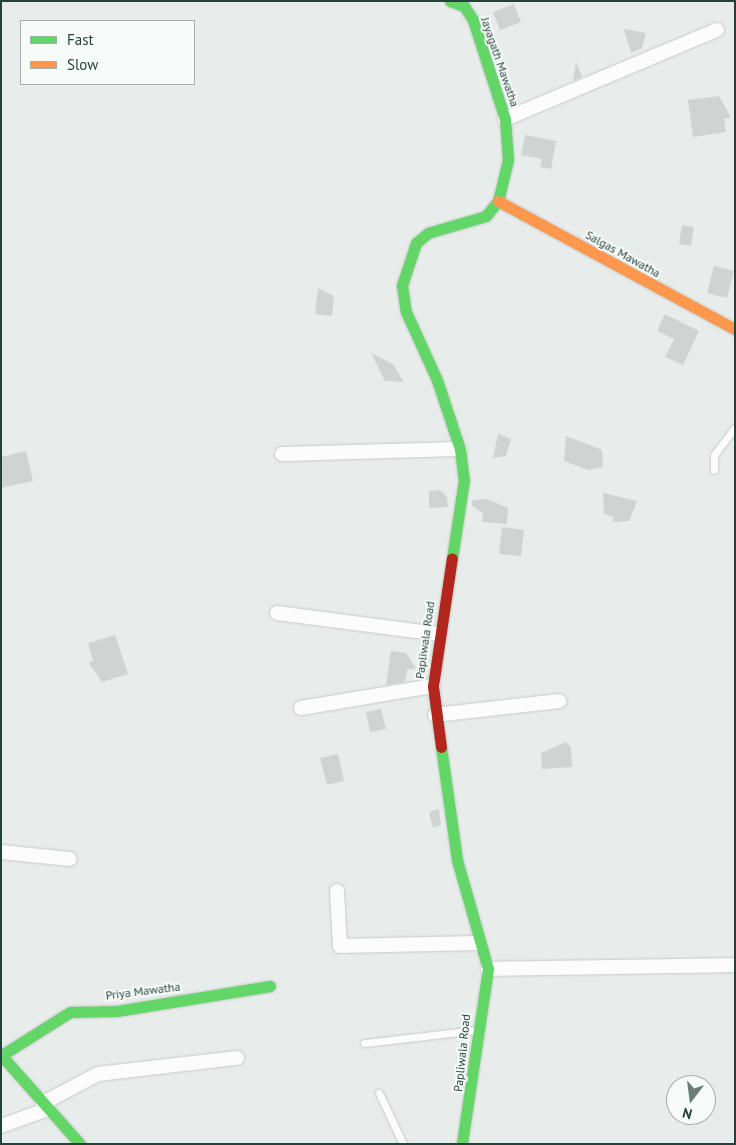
<!DOCTYPE html>
<html>
<head>
<meta charset="utf-8">
<style>
	body { margin:0 }
	#map { position:relative; width:736px; height:1145px; overflow:hidden; background:#e8edeb; font-family:"PT Sans",sans-serif }
	div>[style] { position:absolute }
	[style*='--x'] { left:calc(var(--x)*1px); top:calc(var(--y)*1px); width:calc(var(--w)*1px); rotate:calc(var(--a)*1deg) }
	.building>* { inset:0; background:#cfd4d2 }
	.roads { filter:drop-shadow(0 0 1px #c5cac8) drop-shadow(0 0 1px #c5cac8) }
	.lane>* { height:7px; margin:-3.5px; padding:0 3.5px; transform-origin:3.5px; border-radius:3.5px; background:#fcfcfc }
	.street>* { height:14px; margin:-7px; padding:0 7px; transform-origin:7px; border-radius:7px; background:#fcfcfc }
	.fast>* { height:11px; margin:-5.5px; padding:0 5.5px; transform-origin:5.5px; border-radius:5.5px; background:#63d668 }
	.slow>* { height:11px; margin:-5.5px; padding:0 5.5px; transform-origin:5.5px; border-radius:5.5px; background:#ff974d }
	.jam>* { height:11px; margin:-5.5px; padding:0 5.5px; transform-origin:5.5px; border-radius:5.5px; background:#b3261e }
	span { translate:-50% -50%; white-space:nowrap; text-align:center; line-height:1.15; -webkit-text-stroke:4px #f7fbf9; paint-order:stroke }
	.street-label { font-size:12px; color:#24423a }
	.frame { position:absolute; inset:0; border:2px solid #24423a; pointer-events:none }
	.legend { position:absolute; left:20px; top:20px; width:175px; height:65px; box-sizing:border-box; background:#f7fbf9; border:1px solid #a3b1ad; margin:0; padding:6px 9px; list-style:none; font-size:15px; color:#24423a }
	.legend li { display:flex; align-items:center; gap:10px; height:25px }
	.legend b { width:25px; border:1px solid #a3b1ad }
	.north { position:absolute; left:666px; top:1075px; width:50px; height:50px; box-sizing:border-box; background:#f7fbf9; border:1px solid #a3b1ad; border-radius:50%; rotate:195deg; font-size:14px; font-weight:700; line-height:20px; text-align:center; color:#24423a }
	.north::after { content:''; display:block; margin:auto; width:18px; height:22px; background:#697e78; clip-path:polygon(50% 0,100% 100%,50% 72%,0 100%) }
</style>
</head>
<body>
<div id="map">
	<div class="building">
		<div style="clip-path:polygon(514px 4px,521px 22px,500px 30px,493px 12px)"></div>
		<div style="clip-path:polygon(624px 29px,646px 33px,642px 48px,631px 53px)"></div>
		<div style="clip-path:polygon(576px 62px,582px 77px,573px 81px)"></div>
		<div style="clip-path:polygon(719px 96px,731px 117px,724px 119px,726px 132px,693px 137px,688px 100px)"></div>
		<div style="clip-path:polygon(525px 135px,556px 141px,551px 169px,540px 167px,542px 159px,521px 155px)"></div>
		<div style="clip-path:polygon(682px 225px,694px 227px,691px 246px,679px 244px)"></div>
		<div style="clip-path:polygon(714px 266px,734px 271px,727px 298px,707px 293px)"></div>
		<div style="clip-path:polygon(318px 288px,334px 296px,332px 316px,315px 314px)"></div>
		<div style="clip-path:polygon(665px 314px,699px 331px,683px 365px,665px 357px,674px 339px,657px 331px)"></div>
		<div style="clip-path:polygon(371px 353px,393px 364px,404px 382px,385px 381px)"></div>
		<div style="clip-path:polygon(498px 434px,511px 439px,506px 456px,493px 458px)"></div>
		<div style="clip-path:polygon(566px 436px,602px 450px,603px 467px,588px 470px,564px 461px)"></div>
		<div style="clip-path:polygon(26px 451px,33px 481px,1px 488px,1px 457px)"></div>
		<div style="clip-path:polygon(440px 490px,447px 497px,448px 507px,429px 508px,429px 491px)"></div>
		<div style="clip-path:polygon(603px 493px,637px 501px,629px 521px,613px 522px,613px 517px,604px 514px)"></div>
		<div style="clip-path:polygon(487px 499px,508px 508px,507px 524px,482px 522px,483px 513px,472px 506px,472px 500px)"></div>
		<div style="clip-path:polygon(502px 527px,524px 530px,521px 556px,499px 554px)"></div>
		<div style="clip-path:polygon(115px 635px,128px 674px,102px 682px,89px 663px,93px 660px,88px 643px)"></div>
		<div style="clip-path:polygon(391px 651px,406px 653px,416px 668px,407px 670px,405px 682px,386px 685px)"></div>
		<div style="clip-path:polygon(381px 709px,386px 729px,370px 732px,366px 712px)"></div>
		<div style="clip-path:polygon(566px 742px,571px 747px,572px 767px,542px 769px,541px 753px)"></div>
		<div style="clip-path:polygon(338px 754px,344px 781px,327px 785px,320px 758px)"></div>
		<div style="clip-path:polygon(439px 809px,441px 825px,433px 828px,429px 812px)"></div>
	</div>
	<div class="roads">
		<div class="lane">
			<div style="--x:714;--y:470;--w:15;--a:-90"></div>
			<div style="--x:714;--y:455;--w:35;--a:-53"></div>
			<div style="--x:364;--y:1043;--w:114;--a:-6.6"></div>
			<div style="--x:379;--y:1093;--w:56;--a:64.8"></div>
		</div>
		<div class="street">
			<div style="--x:505;--y:119;--w:230;--a:-22.8"></div>
			<div style="--x:282;--y:454;--w:178;--a:-1.6"></div>
			<div style="--x:277;--y:613;--w:162;--a:7.4"></div>
			<div style="--x:301;--y:708;--w:134;--a:-9.5"></div>
			<div style="--x:435;--y:715;--w:125;--a:-6.4"></div>
			<div style="--x:1;--y:852;--w:69;--a:5.8"></div>
			<div style="--x:337;--y:891;--w:55;--a:86.9"></div>
			<div style="--x:340;--y:946;--w:138;--a:-1.2"></div>
			<div style="--x:488;--y:969;--w:247;--a:-0.9"></div>
			<div style="--x:43;--y:1103;--w:62;--a:-27.8"></div>
			<div style="--x:98;--y:1074;--w:140;--a:-6.6"></div>
			<div style="--x:1;--y:1126;--w:50;--a:-19.9"></div>
		</div>
		<div class="fast">
			<div style="--x:450;--y:1;--w:15;--a:20"></div>
			<div style="--x:464;--y:6;--w:17;--a:57"></div>
			<div style="--x:473;--y:20;--w:104;--a:72.1"></div>
			<div style="--x:505;--y:119;--w:41;--a:85.8"></div>
			<div style="--x:508;--y:160;--w:42;--a:103.7"></div>
			<div style="--x:498;--y:201;--w:19;--a:129"></div>
			<div style="--x:486;--y:216;--w:60;--a:163.7"></div>
			<div style="--x:428;--y:233;--w:16;--a:140"></div>
			<div style="--x:416;--y:243;--w:44;--a:108.4"></div>
			<div style="--x:402;--y:285;--w:27;--a:82"></div>
			<div style="--x:406;--y:312;--w:75;--a:65.5"></div>
			<div style="--x:437;--y:380;--w:73;--a:71.6"></div>
			<div style="--x:460;--y:449;--w:31;--a:83"></div>
			<div style="--x:464;--y:480;--w:79;--a:98.7"></div>
			<div style="--x:441;--y:747;--w:114;--a:81.9"></div>
			<div style="--x:457;--y:860;--w:113;--a:74.1"></div>
			<div style="--x:488;--y:969;--w:177;--a:98.5"></div>
			<div style="--x:1;--y:1055;--w:119;--a:48.4"></div>
			<div style="--x:2;--y:1055;--w:80;--a:-32.3"></div>
			<div style="--x:70;--y:1012;--w:47;--a:-1.2"></div>
			<div style="--x:117;--y:1011;--w:155;--a:-9.3"></div>
		</div>
		<div class="slow">
			<div style="--x:498;--y:201;--w:269;--a:28.4"></div>
		</div>
		<div class="jam">
			<div style="--x:441;--y:747;--w:62;--a:-97.5"></div>
			<div style="--x:433;--y:686;--w:129;--a:-81.6"></div>
		</div>
	</div>
	<div class="street-label">
		<span style="left:500px;top:62px;rotate:71deg">Jayagath Mawatha</span>
		<span style="left:623px;top:254px;rotate:29deg">Salgas Mawatha</span>
		<span style="left:425px;top:640px;rotate:-82deg">Papliwala Road</span>
		<span style="left:143px;top:991px;rotate:-7deg">Priya Mawatha</span>
		<span style="left:462px;top:1053px;rotate:-84deg">Papliwala Road</span>
	</div>
	<div class="frame"></div>
	<ul class="legend">
	<li><b style="height:6px;background:#63d668"></b>Fast</li>
	<li><b style="height:6px;background:#ff974d"></b>Slow</li>
	</ul>
	<div class="north">N</div>
</div>
</body>
</html>
